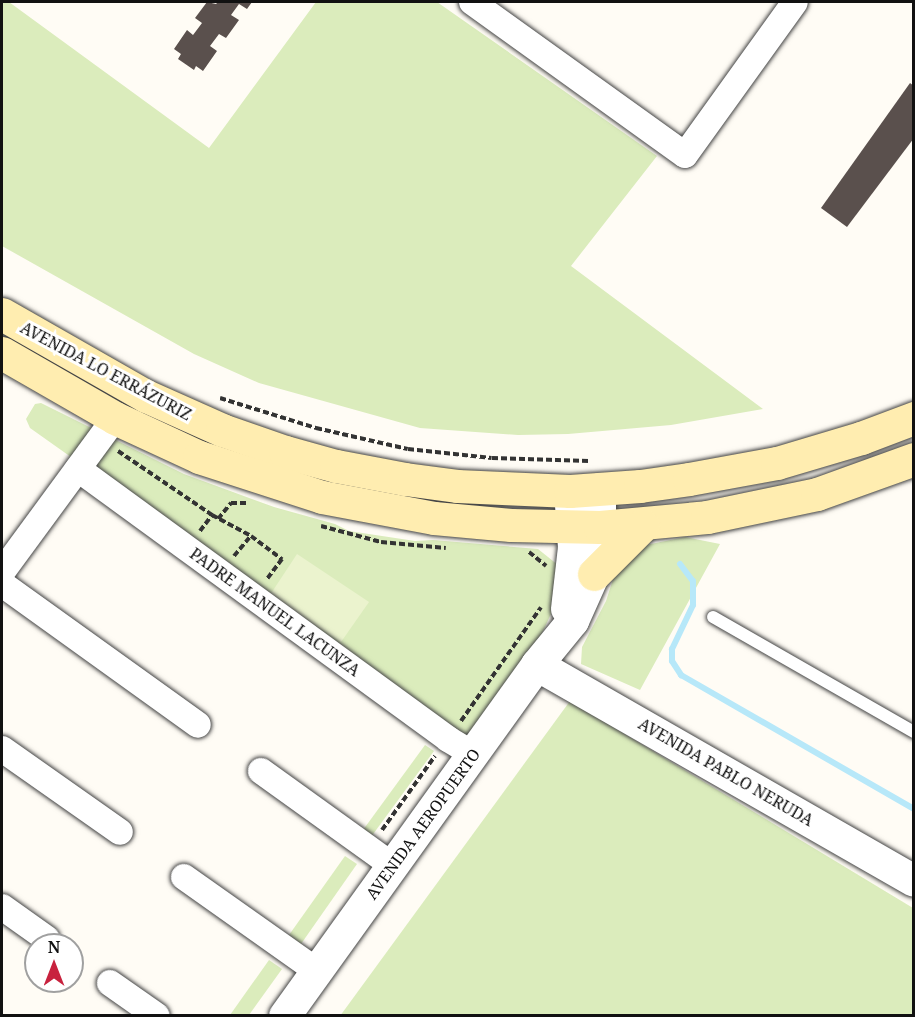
<!DOCTYPE html>
<html>
<head>
<meta charset="utf-8">
<style>
	body { margin:0 }
	#map { position:relative; width:915px; height:1017px; overflow:hidden; background:#fffcf5; font-family:"Noto Serif",serif }
	div>[style] { position:absolute }
	[style*='--x'] { left:calc(var(--x)*1px); top:calc(var(--y)*1px); width:calc(var(--w)*1px); rotate:calc(var(--a)*1deg) }
	.green>* { inset:0; background:#dbecbc }
	.pitch>* { inset:0; background:#ebf3ce }
	.stream>* { height:6px; margin:-3px; padding:0 3px; transform-origin:3px; border-radius:3px; background:#b7e8f9 }
	.building>* { inset:0; background:#5a504d }
	.path>* { height:4px; margin-top:-2px; transform-origin:0; background:repeating-linear-gradient(90deg,#333 0 6px,transparent 0 9px) }
	.roads { filter:drop-shadow(0 0 2px #444) drop-shadow(0 0 2px #444) }
	.service>* { height:12px; margin:-6px; padding:0 6px; transform-origin:6px; border-radius:6px; background:#fff }
	.minor>* { height:26px; margin:-13px; padding:0 13px; transform-origin:13px; border-radius:13px; background:#fff }
	.tertiary>* { height:32px; margin:-16px; padding:0 16px; transform-origin:16px; border-radius:16px; background:#fff }
	.secondary>* { height:33px; margin:-16.5px; padding:0 16.5px; transform-origin:16.5px; border-radius:16.5px; background:#ffedb0 }
	span { translate:-50% -50%; white-space:nowrap; text-align:center; line-height:1.15; -webkit-text-stroke:6px #fff; paint-order:stroke }
	.street-label { font-size:16px; color:#111 }
	.frame { position:absolute; inset:0; border:3px solid #111; pointer-events:none }
	.north { position:absolute; left:24px; top:933px; width:60px; height:60px; box-sizing:border-box; background:#fff; border:2px solid #a0a0a0; border-radius:50%; rotate:0deg; font-size:16px; font-weight:700; line-height:24px; text-align:center; color:#111 }
	.north::after { content:''; display:block; margin:auto; width:21px; height:27px; background:#c8223e; clip-path:polygon(50% 0,100% 100%,50% 72%,0 100%) }
</style>
</head>
<body>
<div id="map">
	<div class="green">
		<div style="clip-path:polygon(2px 2px,9px 2px,209px 148px,316px 2px,437px 2px,657px 156px,571px 266px,763px 409px,671px 425px,568px 434px,518px 435px,420px 428px,259px 383px,194px 354px,2px 246px)"></div>
		<div style="clip-path:polygon(41px 403px,184px 474px,274px 507px,335px 524px,349px 531px,415px 541px,433px 540px,538px 549px,558px 565px,559px 596px,540px 638px,514px 680px,466px 737px,30px 428px,26px 419px,35px 404px)"></div>
		<div style="clip-path:polygon(685px 537px,720px 544px,640px 690px,581px 664px,582px 647px,606px 601px,618px 564px,646px 545px)"></div>
		<div style="clip-path:polygon(570px 701px,913px 908px,913px 1015px,340px 1016px)"></div>
		<div style="clip-path:polygon(425px 745px,434px 751px,371px 837px,363px 830px)"></div>
		<div style="clip-path:polygon(345px 856px,357px 864px,301px 944px,289px 935px)"></div>
		<div style="clip-path:polygon(269px 960px,282px 969px,249px 1015px,230px 1015px)"></div>
	</div>
	<div class="pitch">
		<div style="clip-path:polygon(297px 554px,369px 602px,341px 642px,270px 595px)"></div>
	</div>
	<div class="stream">
		<div style="--x:680;--y:564;--w:21;--a:53"></div>
		<div style="--x:693;--y:581;--w:24;--a:90"></div>
		<div style="--x:693;--y:605;--w:49;--a:115.5"></div>
		<div style="--x:672;--y:649;--w:12;--a:90"></div>
		<div style="--x:672;--y:661;--w:17;--a:57"></div>
		<div style="--x:681;--y:675;--w:269;--a:29.9"></div>
	</div>
	<div class="building">
		<div style="clip-path:polygon(207px 2px,216px 4px,218px 2px,252px 2px,247px 9px,239px 4px,231px 15px,239px 20px,226px 38px,219px 34px,210px 46px,217px 51px,203px 71px,196px 66px,194px 70px,178px 59px,181px 54px,174px 49px,187px 30px,193px 35px,202px 23px,195px 18px)"></div>
		<div style="clip-path:polygon(910px 83px,914px 86px,914px 138px,847px 227px,821px 208px)"></div>
	</div>
	<div class="path">
		<div style="--x:220;--y:398;--w:101;--a:17.4"></div>
		<div style="--x:316;--y:428;--w:94;--a:12.9"></div>
		<div style="--x:408;--y:449;--w:84;--a:6.1"></div>
		<div style="--x:492;--y:458;--w:97;--a:1.8"></div>
		<div style="--x:118;--y:451;--w:114;--a:34.2"></div>
		<div style="--x:218;--y:519;--w:21;--a:-51"></div>
		<div style="--x:231;--y:503;--w:17;--a:0"></div>
		<div style="--x:321;--y:526;--w:62;--a:14.9"></div>
		<div style="--x:381;--y:542;--w:65;--a:5.3"></div>
		<div style="--x:200;--y:531;--w:20;--a:-53"></div>
		<div style="--x:212;--y:515;--w:44;--a:28.3"></div>
		<div style="--x:251;--y:536;--w:39;--a:37"></div>
		<div style="--x:282;--y:559;--w:25;--a:127"></div>
		<div style="--x:529;--y:552;--w:22;--a:39"></div>
		<div style="--x:234;--y:556;--w:26;--a:-50"></div>
		<div style="--x:461;--y:721;--w:139;--a:-54.9"></div>
		<div style="--x:382;--y:830;--w:91;--a:-54.4"></div>
	</div>
	<div class="roads">
		<div class="service">
			<div style="--x:713;--y:617;--w:232;--a:29.8"></div>
		</div>
		<div class="minor">
			<div style="--x:472;--y:2;--w:262;--a:35.7"></div>
			<div style="--x:685;--y:155;--w:188;--a:-54.3"></div>
			<div style="--x:78;--y:469;--w:458;--a:36.1"></div>
			<div style="--x:448;--y:739;--w:29;--a:31"></div>
			<div style="--x:2;--y:572;--w:191;--a:-53.7"></div>
			<div style="--x:2;--y:584;--w:241;--a:35.7"></div>
			<div style="--x:2;--y:749;--w:144;--a:35.1"></div>
			<div style="--x:261;--y:771;--w:163;--a:35.7"></div>
			<div style="--x:184;--y:877;--w:163;--a:35.3"></div>
			<div style="--x:2;--y:907;--w:55;--a:35.4"></div>
			<div style="--x:110;--y:983;--w:57;--a:35.1"></div>
		</div>
		<div class="tertiary">
			<div style="--x:567;--y:609;--w:61;--a:-83.5"></div>
			<div style="--x:574;--y:548;--w:57;--a:-94"></div>
			<div style="--x:537;--y:665;--w:434;--a:29.8"></div>
			<div style="--x:285;--y:1016;--w:432;--a:-54.3"></div>
			<div style="--x:537;--y:665;--w:57;--a:-50.7"></div>
			<div style="--x:573;--y:621;--w:51;--a:-65.9"></div>
			<div style="--x:594;--y:574;--w:47;--a:-82.7"></div>
			<div style="--x:600;--y:527;--w:38;--a:-90"></div>
		</div>
		<div class="secondary">
			<div style="--x:2;--y:314;--w:166;--a:29.7"></div>
			<div style="--x:146;--y:396;--w:83;--a:24.1"></div>
			<div style="--x:222;--y:430;--w:67;--a:19.2"></div>
			<div style="--x:285;--y:452;--w:53;--a:15.4"></div>
			<div style="--x:336;--y:466;--w:70;--a:10.7"></div>
			<div style="--x:405;--y:479;--w:52;--a:7.7"></div>
			<div style="--x:457;--y:486;--w:113;--a:2.5"></div>
			<div style="--x:570;--y:491;--w:70;--a:-4.1"></div>
			<div style="--x:640;--y:486;--w:49;--a:-8.1"></div>
			<div style="--x:689;--y:479;--w:89;--a:-10.3"></div>
			<div style="--x:777;--y:463;--w:88;--a:-16.6"></div>
			<div style="--x:861;--y:438;--w:57;--a:-20.7"></div>
			<div style="--x:2;--y:353;--w:130;--a:29.9"></div>
			<div style="--x:115;--y:418;--w:93;--a:24.9"></div>
			<div style="--x:199;--y:457;--w:129;--a:18"></div>
			<div style="--x:322;--y:497;--w:114;--a:10.6"></div>
			<div style="--x:434;--y:518;--w:77;--a:5.2"></div>
			<div style="--x:511;--y:525;--w:89;--a:1.3"></div>
			<div style="--x:600;--y:527;--w:107;--a:-5.3"></div>
			<div style="--x:707;--y:517;--w:112;--a:-11.8"></div>
			<div style="--x:817;--y:494;--w:103;--a:-19.8"></div>
			<div style="--x:594;--y:574;--w:69;--a:-45"></div>
		</div>
	</div>
	<div class="street-label">
		<span style="left:106px;top:371px;rotate:28deg">AVENIDA LO ERRÁZURIZ</span>
		<span style="left:275px;top:612px;rotate:36deg">PADRE MANUEL LACUNZA</span>
		<span style="left:726px;top:772px;rotate:30deg">AVENIDA PABLO NERUDA</span>
		<span style="left:423px;top:824px;rotate:-54deg">AVENIDA AEROPUERTO</span>
	</div>
	<div class="frame"></div>
	<div class="north">N</div>
</div>
</body>
</html>
